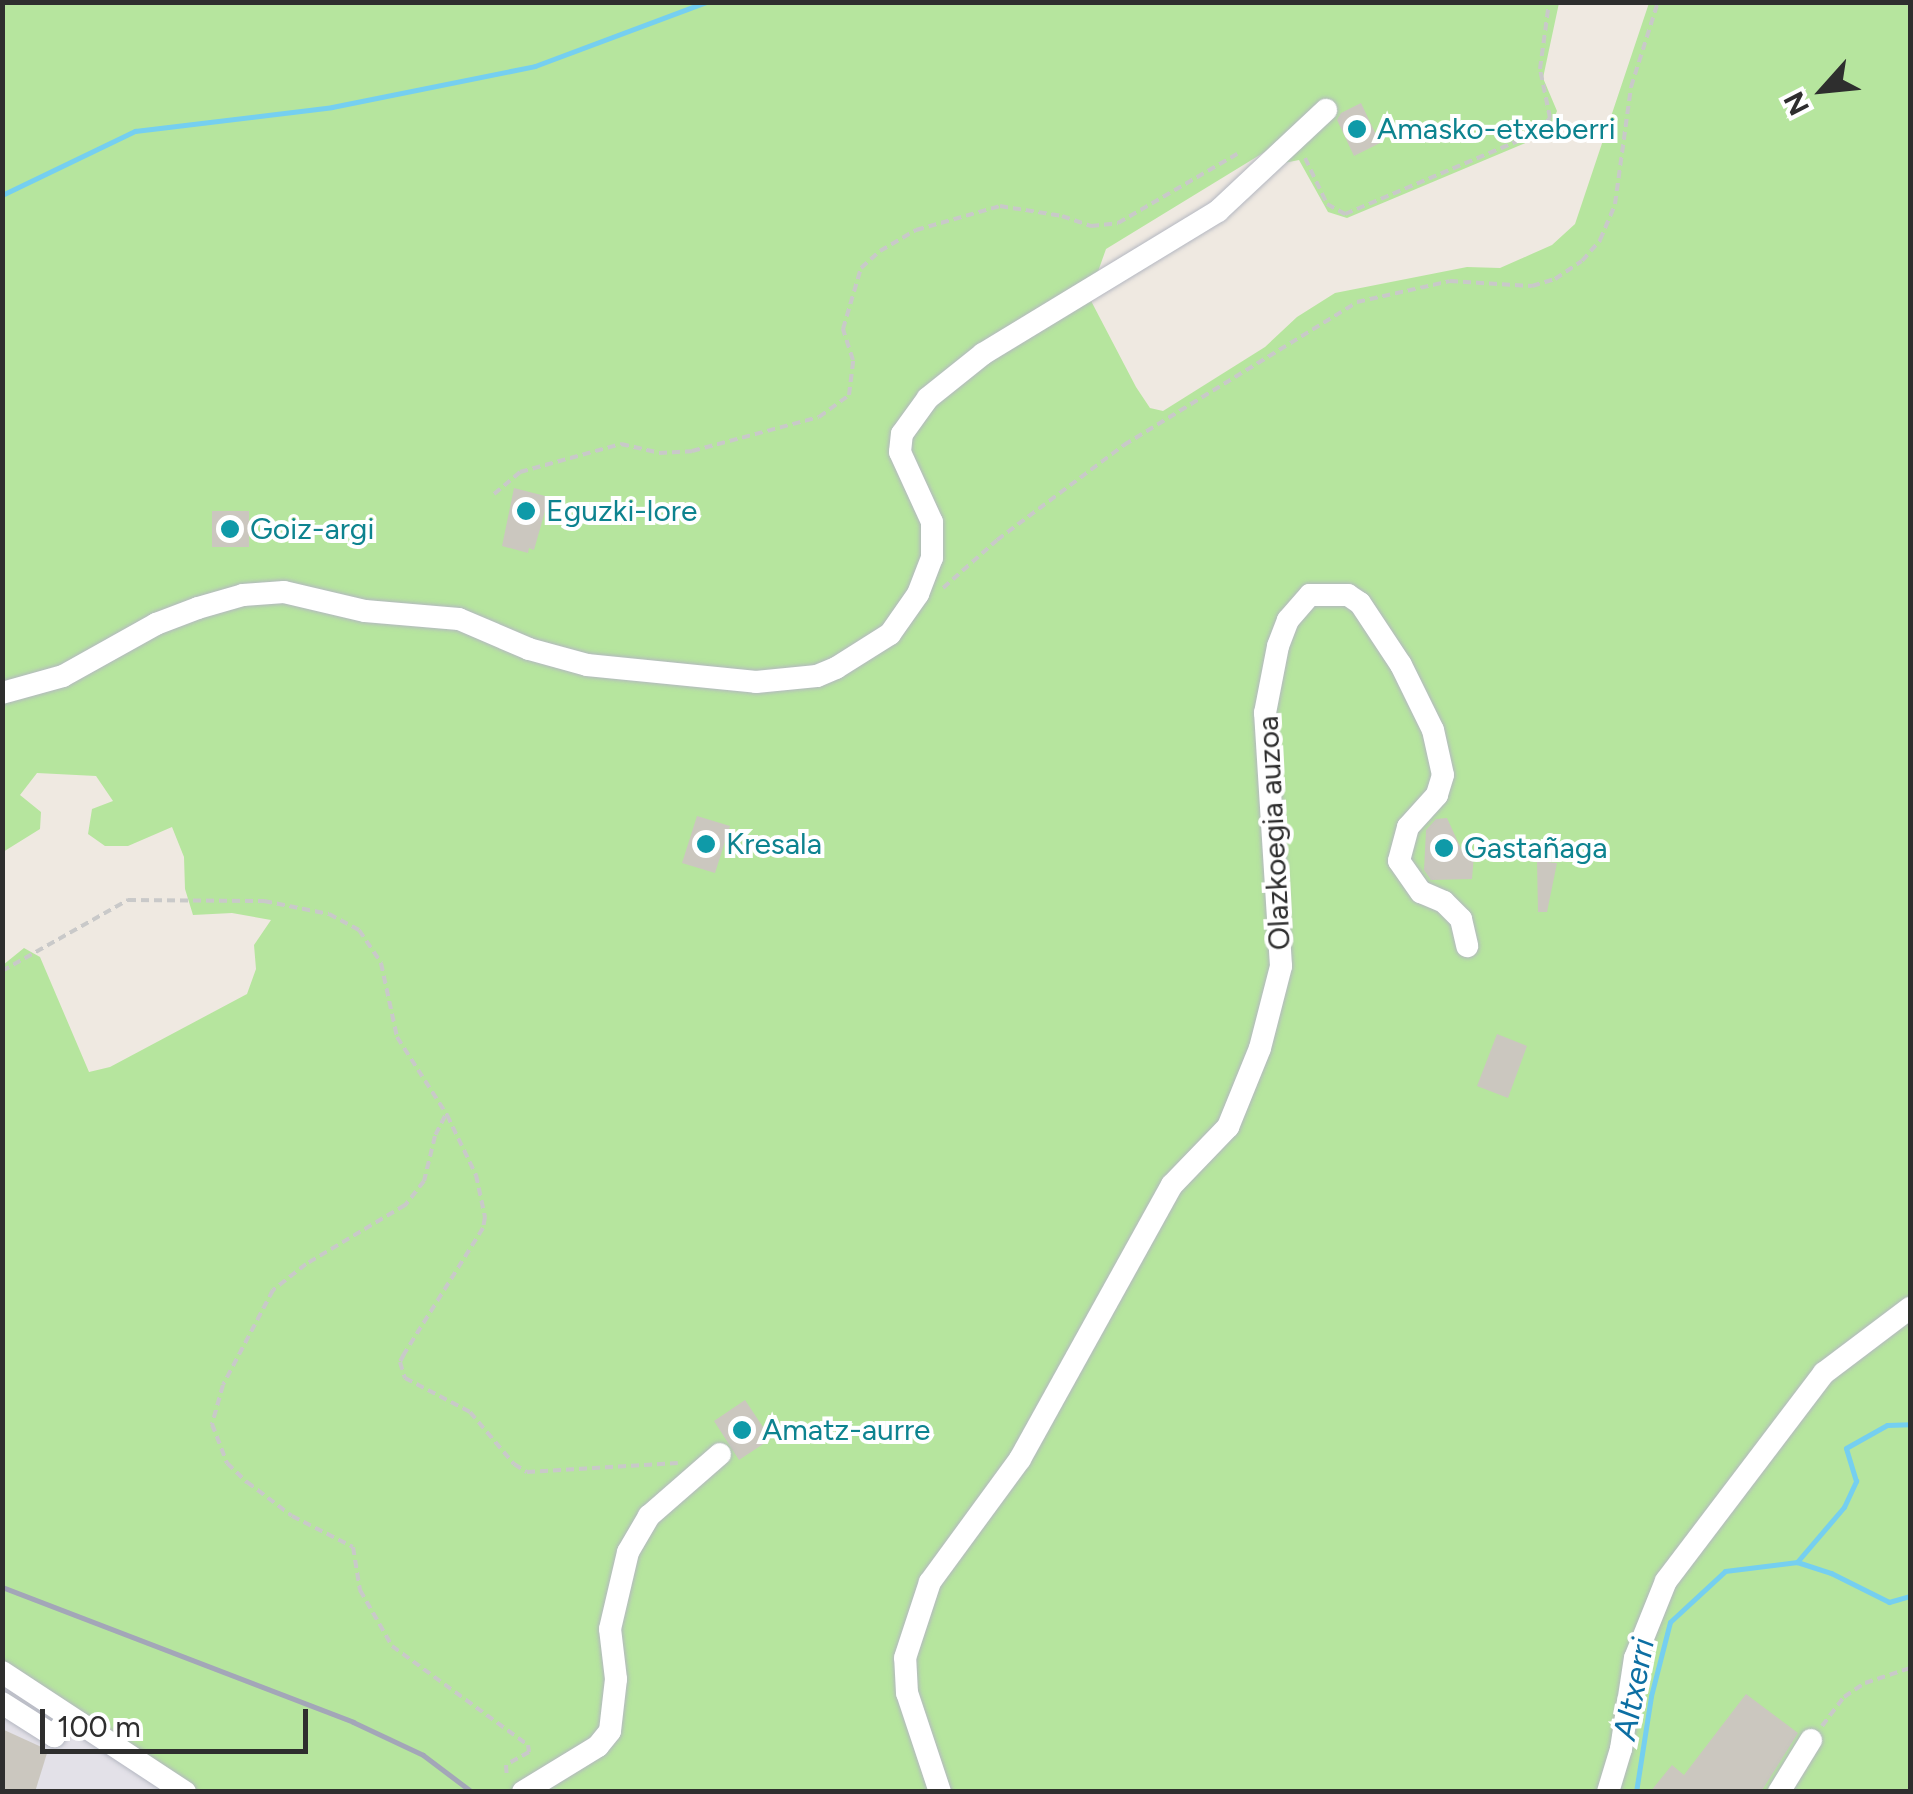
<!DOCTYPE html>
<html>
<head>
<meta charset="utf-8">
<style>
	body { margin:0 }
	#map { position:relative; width:1913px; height:1794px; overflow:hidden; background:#efe9e1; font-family:Figtree,sans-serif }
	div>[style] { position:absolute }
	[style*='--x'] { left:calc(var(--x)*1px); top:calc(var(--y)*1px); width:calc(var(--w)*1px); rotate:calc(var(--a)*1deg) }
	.industrial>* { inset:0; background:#e3e1e8 }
	.green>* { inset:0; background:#b6e59e }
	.stream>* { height:5px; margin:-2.5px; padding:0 2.5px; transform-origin:2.5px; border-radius:2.5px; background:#75cff0 }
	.building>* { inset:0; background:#cbc7bf }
	.path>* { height:4px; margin-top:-2px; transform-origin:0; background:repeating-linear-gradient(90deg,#c9c9c9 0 8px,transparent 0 13px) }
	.roads { filter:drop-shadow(0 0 2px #b4b7c1) drop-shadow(0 0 2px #b4b7c1) }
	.minor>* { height:22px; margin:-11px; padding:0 11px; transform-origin:11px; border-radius:11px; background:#fff }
	.rail>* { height:5px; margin:-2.5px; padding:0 2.5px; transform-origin:2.5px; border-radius:2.5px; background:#a3a6b8 }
	.dots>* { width:28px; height:28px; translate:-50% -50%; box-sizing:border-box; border:5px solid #fff; border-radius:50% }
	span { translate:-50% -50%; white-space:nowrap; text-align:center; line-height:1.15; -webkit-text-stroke:8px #fff; paint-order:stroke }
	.culture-label { font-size:30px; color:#0d838f }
	.left { translate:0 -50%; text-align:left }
	.street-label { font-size:30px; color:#2e2e2e }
	.water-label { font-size:32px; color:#0d6fa3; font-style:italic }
	.frame { position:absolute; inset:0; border:5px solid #2e2e2e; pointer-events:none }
	.north { position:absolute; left:1773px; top:40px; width:100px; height:100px; -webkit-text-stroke:8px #fff; paint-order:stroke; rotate:243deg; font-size:28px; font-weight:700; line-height:40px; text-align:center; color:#2e2e2e }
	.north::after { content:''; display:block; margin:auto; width:35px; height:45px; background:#2e2e2e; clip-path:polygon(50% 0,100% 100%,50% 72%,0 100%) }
	.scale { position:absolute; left:40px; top:1709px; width:268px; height:45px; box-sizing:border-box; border:5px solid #2e2e2e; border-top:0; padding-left:12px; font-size:30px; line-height:35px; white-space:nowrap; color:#2e2e2e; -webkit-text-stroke:8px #fff; paint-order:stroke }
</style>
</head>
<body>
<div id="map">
	<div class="industrial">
		<div style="clip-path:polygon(2px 1681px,169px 1791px,3px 1791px)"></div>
	</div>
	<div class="green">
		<div style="clip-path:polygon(3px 3px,1559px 3px,1543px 78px,1557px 111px,1549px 130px,1530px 141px,1347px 218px,1328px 212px,1299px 160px,1284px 163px,1281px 142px,1106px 249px,1089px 297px,1136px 387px,1150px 408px,1163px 411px,1265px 347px,1297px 317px,1335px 293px,1467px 267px,1500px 268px,1552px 245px,1575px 224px,1649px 3px,1910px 3px,1910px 1791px,169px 1791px,3px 1681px,3px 965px,24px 948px,40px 957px,89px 1072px,110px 1067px,247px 994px,256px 969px,254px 945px,271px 920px,232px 913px,193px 915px,185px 889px,184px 857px,172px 827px,128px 846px,105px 846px,88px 834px,92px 809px,113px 801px,96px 776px,37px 773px,20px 795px,41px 812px,40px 829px,3px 852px)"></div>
	</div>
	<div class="stream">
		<div style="--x:2;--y:195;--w:148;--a:-25.7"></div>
		<div style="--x:135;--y:131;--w:198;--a:-6.9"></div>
		<div style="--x:332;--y:107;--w:207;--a:-11.4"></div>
		<div style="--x:535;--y:66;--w:183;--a:-20.5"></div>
		<div style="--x:1797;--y:1562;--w:72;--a:-49.5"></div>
		<div style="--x:1844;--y:1507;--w:29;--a:-65"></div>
		<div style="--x:1856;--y:1481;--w:34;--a:-107"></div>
		<div style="--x:1846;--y:1448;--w:47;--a:-29.3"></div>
		<div style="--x:1887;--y:1425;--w:23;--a:-2"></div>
		<div style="--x:1636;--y:1792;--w:97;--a:-81.1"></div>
		<div style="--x:1651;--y:1696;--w:76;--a:-75.6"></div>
		<div style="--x:1670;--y:1622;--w:75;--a:-42.8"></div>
		<div style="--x:1725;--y:1571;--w:73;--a:-7.1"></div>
		<div style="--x:1797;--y:1562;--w:36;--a:18"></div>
		<div style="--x:1831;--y:1573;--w:65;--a:26.6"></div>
		<div style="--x:1889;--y:1602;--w:22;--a:-16"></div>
	</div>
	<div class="building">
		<div style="clip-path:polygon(1361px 103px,1380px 143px,1354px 156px,1337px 120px,1341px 113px)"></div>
		<div style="clip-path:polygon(514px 488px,549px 497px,534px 550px,529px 548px,528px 553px,502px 546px)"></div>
		<div style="clip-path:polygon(212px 511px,249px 511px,249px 547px,212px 547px)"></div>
		<div style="clip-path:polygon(697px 816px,730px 826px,715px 873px,682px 863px)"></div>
		<div style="clip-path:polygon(1447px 818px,1464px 855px,1474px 855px,1472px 879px,1431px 880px,1424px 870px,1426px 830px,1436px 819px)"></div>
		<div style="clip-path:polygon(1537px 861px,1557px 863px,1547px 912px,1538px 912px)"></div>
		<div style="clip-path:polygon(1497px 1034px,1527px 1046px,1508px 1098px,1477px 1086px)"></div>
		<div style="clip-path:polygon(745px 1400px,771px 1439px,739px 1460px,714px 1421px)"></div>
		<div style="clip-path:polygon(1746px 1694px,1798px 1733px,1761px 1792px,1650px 1792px,1672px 1765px,1684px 1775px)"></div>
		<div style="clip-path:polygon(2px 1729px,48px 1750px,35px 1792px,2px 1792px)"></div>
	</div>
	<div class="path">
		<div style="--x:1305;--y:158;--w:51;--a:64.4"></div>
		<div style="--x:1327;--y:204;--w:21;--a:29"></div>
		<div style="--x:1345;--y:214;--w:208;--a:-22.9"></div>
		<div style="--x:1537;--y:133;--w:20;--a:-49"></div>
		<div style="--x:1550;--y:118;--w:50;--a:-101.5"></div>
		<div style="--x:1540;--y:69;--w:68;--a:-82.3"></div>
		<div style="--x:494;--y:494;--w:34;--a:-40"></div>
		<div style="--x:520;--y:472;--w:105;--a:-15.5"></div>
		<div style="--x:621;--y:444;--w:39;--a:13"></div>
		<div style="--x:659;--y:453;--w:33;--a:-3"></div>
		<div style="--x:692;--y:451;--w:131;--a:-15"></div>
		<div style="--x:819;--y:417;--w:37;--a:-36"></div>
		<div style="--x:849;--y:395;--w:35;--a:-83"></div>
		<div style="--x:853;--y:360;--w:33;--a:-108"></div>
		<div style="--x:843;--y:329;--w:64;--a:-73.6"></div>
		<div style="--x:861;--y:268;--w:25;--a:-42"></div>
		<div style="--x:880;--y:251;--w:42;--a:-30.3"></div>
		<div style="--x:916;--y:230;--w:87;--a:-15.9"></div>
		<div style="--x:1000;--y:206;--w:63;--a:9.2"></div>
		<div style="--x:1062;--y:216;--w:31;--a:19"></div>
		<div style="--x:1091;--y:226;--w:27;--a:-6"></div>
		<div style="--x:1118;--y:223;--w:138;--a:-30.1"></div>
		<div style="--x:943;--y:588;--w:72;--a:-41.6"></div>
		<div style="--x:997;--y:540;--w:159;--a:-36.8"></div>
		<div style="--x:1124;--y:445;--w:273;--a:-31.5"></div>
		<div style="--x:1357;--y:302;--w:95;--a:-12.7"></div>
		<div style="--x:1450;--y:281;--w:82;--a:3.5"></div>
		<div style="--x:1532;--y:286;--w:24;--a:-17"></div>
		<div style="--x:1555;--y:279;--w:32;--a:-34"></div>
		<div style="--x:1582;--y:261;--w:28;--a:-49"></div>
		<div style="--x:1600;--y:240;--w:39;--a:-67"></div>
		<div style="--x:1615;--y:204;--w:118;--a:-82.2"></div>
		<div style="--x:1631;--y:87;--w:89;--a:-72.4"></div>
		<div style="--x:2;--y:971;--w:145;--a:-29.4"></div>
		<div style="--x:128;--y:900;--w:136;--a:0.4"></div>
		<div style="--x:264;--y:901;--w:66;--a:11.3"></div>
		<div style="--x:329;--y:914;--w:34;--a:28"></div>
		<div style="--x:359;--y:930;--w:40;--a:56"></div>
		<div style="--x:381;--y:963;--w:76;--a:77.8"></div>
		<div style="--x:397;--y:1037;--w:93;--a:57.3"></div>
		<div style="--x:447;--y:1115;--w:67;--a:64.2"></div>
		<div style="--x:476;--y:1175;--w:43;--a:77.9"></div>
		<div style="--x:485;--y:1217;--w:11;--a:100"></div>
		<div style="--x:483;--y:1228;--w:149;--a:122.1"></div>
		<div style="--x:404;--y:1354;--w:9;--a:117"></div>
		<div style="--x:400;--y:1362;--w:17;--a:73"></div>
		<div style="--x:405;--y:1378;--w:73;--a:27.6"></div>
		<div style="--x:470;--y:1412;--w:68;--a:49.8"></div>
		<div style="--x:514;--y:1464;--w:15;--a:32"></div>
		<div style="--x:527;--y:1472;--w:151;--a:-3.4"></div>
		<div style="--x:445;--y:1116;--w:22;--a:117"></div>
		<div style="--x:435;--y:1136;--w:46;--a:103.7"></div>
		<div style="--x:424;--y:1181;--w:31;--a:128"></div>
		<div style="--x:405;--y:1205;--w:115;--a:149.2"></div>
		<div style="--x:306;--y:1264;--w:42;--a:141.8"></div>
		<div style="--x:273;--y:1290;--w:107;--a:117.8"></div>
		<div style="--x:223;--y:1385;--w:41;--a:105.8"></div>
		<div style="--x:212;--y:1424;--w:42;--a:69"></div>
		<div style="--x:227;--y:1463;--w:28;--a:44"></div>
		<div style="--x:247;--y:1482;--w:56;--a:37.1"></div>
		<div style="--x:292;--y:1516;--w:68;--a:26.9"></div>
		<div style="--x:353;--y:1547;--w:44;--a:80.8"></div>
		<div style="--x:360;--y:1590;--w:64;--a:60.3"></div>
		<div style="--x:392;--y:1646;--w:168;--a:36.1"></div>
		<div style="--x:528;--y:1745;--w:7;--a:82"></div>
		<div style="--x:529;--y:1752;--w:26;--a:151"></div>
		<div style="--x:506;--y:1765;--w:13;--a:86"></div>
		<div style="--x:1822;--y:1726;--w:36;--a:-53"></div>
		<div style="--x:1844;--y:1697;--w:25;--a:-34"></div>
		<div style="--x:1865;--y:1683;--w:47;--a:-18.4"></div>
	</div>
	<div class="roads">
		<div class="minor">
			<div style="--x:2;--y:693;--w:63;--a:-15.6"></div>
			<div style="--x:63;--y:676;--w:107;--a:-29.2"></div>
			<div style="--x:156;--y:624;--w:45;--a:-20.9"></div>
			<div style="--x:198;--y:608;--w:47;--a:-16.1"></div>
			<div style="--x:243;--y:595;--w:41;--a:-4.2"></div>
			<div style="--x:284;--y:592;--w:83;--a:13.2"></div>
			<div style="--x:365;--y:611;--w:94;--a:4.9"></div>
			<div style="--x:459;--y:619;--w:76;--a:23.2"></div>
			<div style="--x:529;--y:649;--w:60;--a:15.4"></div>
			<div style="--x:587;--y:665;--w:170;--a:5.7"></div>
			<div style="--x:756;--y:682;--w:61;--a:-5.6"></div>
			<div style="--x:817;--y:676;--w:21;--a:-23"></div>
			<div style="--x:836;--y:668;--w:64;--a:-32.2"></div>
			<div style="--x:890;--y:634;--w:49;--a:-55"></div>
			<div style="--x:918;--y:594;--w:39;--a:-69"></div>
			<div style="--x:932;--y:558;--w:36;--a:-90"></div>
			<div style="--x:932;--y:522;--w:77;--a:-114.6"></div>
			<div style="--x:900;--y:452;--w:18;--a:-84"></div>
			<div style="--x:902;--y:434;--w:44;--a:-54.2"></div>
			<div style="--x:928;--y:398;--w:70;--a:-38.7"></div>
			<div style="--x:983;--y:354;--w:275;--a:-31.3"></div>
			<div style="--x:1218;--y:211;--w:148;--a:-43.1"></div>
			<div style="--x:2;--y:1672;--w:219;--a:33.3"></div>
			<div style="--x:2;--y:1703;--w:62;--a:32.4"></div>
			<div style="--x:54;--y:1736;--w:23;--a:-52"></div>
			<div style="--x:523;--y:1792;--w:88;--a:-31.5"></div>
			<div style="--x:598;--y:1746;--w:19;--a:-51"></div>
			<div style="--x:610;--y:1731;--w:52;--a:-83.4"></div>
			<div style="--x:616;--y:1679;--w:50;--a:-96.8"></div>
			<div style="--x:610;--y:1629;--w:79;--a:-76.8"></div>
			<div style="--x:628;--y:1552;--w:42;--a:-59.7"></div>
			<div style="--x:649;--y:1516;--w:94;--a:-41.1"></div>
			<div style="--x:940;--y:1792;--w:104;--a:-108.4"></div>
			<div style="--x:907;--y:1693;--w:35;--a:-93"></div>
			<div style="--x:905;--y:1658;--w:80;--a:-71.8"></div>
			<div style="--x:930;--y:1582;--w:152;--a:-53.8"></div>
			<div style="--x:1020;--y:1459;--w:313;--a:-61"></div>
			<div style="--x:1172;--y:1185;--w:81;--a:-46"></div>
			<div style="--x:1228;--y:1127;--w:85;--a:-67.9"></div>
			<div style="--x:1260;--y:1048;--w:85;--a:-75.6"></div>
			<div style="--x:1281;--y:966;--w:254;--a:-93.6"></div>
			<div style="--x:1265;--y:713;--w:68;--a:-79"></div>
			<div style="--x:1278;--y:646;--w:28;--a:-69"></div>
			<div style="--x:1288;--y:620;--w:33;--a:-49"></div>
			<div style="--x:1310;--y:595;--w:38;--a:0"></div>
			<div style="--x:1348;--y:595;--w:14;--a:34"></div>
			<div style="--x:1360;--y:603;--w:74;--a:56.5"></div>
			<div style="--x:1401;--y:665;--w:72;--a:63.8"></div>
			<div style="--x:1433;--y:730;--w:46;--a:77.5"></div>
			<div style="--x:1443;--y:775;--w:21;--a:107"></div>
			<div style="--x:1437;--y:795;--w:43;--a:132.2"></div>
			<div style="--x:1408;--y:827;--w:35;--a:105"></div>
			<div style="--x:1399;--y:861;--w:38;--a:55"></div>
			<div style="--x:1421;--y:892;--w:25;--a:23"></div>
			<div style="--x:1444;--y:902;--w:24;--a:45"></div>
			<div style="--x:1461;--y:919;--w:28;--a:77"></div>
			<div style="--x:1608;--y:1792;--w:45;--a:-73.2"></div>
			<div style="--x:1621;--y:1749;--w:92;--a:-81.3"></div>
			<div style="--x:1635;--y:1658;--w:83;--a:-68.1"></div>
			<div style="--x:1666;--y:1581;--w:261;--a:-52.8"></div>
			<div style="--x:1824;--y:1373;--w:108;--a:-37.1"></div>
			<div style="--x:1779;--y:1792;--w:61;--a:-58.4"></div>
		</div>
	</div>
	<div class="rail">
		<div style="--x:2;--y:1587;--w:376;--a:21"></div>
		<div style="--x:353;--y:1722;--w:77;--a:25.2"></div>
		<div style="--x:423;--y:1755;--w:61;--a:37.1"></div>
	</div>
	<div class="dots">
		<div style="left:1357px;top:129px;background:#0f9aa8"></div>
		<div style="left:526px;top:511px;background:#0f9aa8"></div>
		<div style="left:230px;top:529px;background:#0f9aa8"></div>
		<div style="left:706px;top:844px;background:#0f9aa8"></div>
		<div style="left:1444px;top:848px;background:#0f9aa8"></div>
		<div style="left:742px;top:1430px;background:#0f9aa8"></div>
	</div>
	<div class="culture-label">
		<span class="left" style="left:1377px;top:129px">Amasko-etxeberri</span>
		<span class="left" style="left:546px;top:511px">Eguzki-lore</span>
		<span class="left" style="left:250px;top:529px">Goiz-argi</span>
		<span class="left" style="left:726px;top:844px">Kresala</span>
		<span class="left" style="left:1464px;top:848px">Gastañaga</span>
		<span class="left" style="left:762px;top:1430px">Amatz-aurre</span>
	</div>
	<div class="street-label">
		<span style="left:1274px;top:833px;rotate:-93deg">Olazkoegia auzoa</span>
	</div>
	<div class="water-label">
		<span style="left:1634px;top:1689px;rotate:-79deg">Altxerri</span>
	</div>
	<div class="frame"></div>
	<div class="north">N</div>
	<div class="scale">100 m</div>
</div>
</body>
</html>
